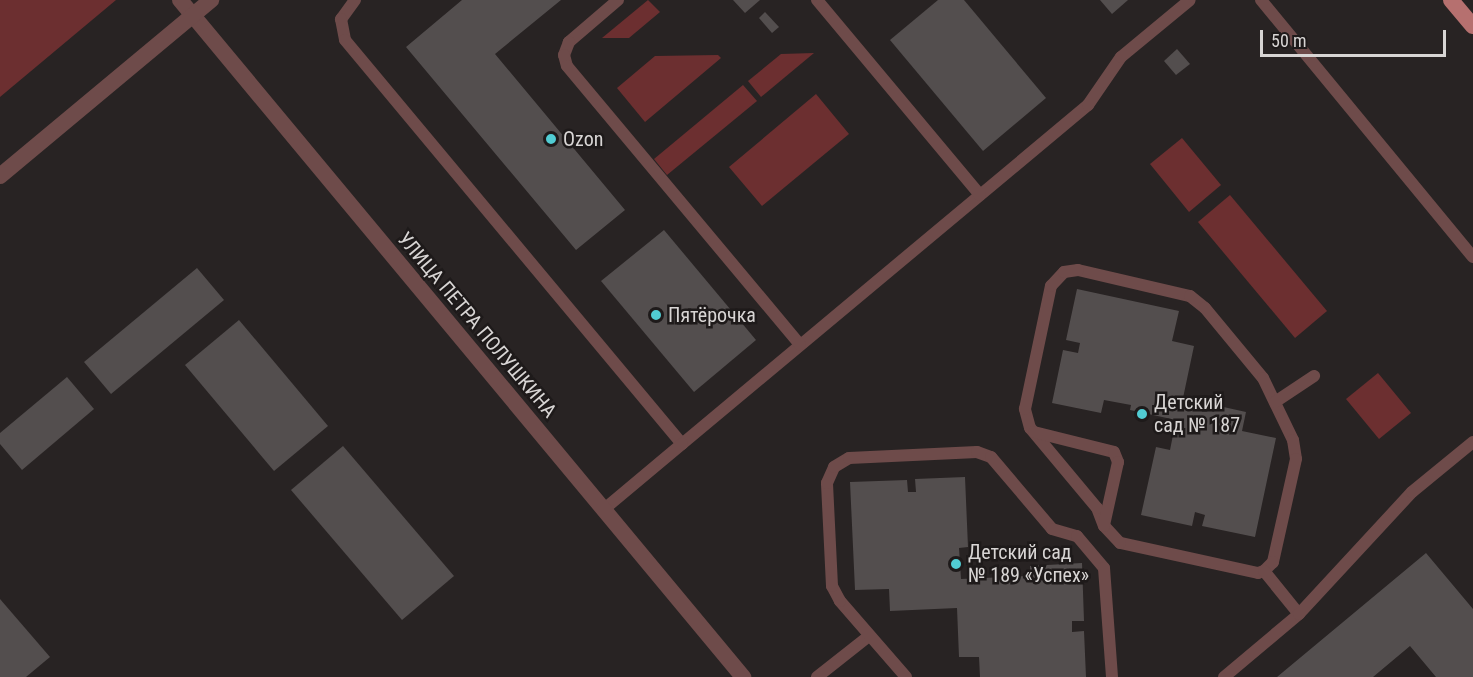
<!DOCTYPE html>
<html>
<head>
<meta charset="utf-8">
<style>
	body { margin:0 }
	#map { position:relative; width:1473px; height:677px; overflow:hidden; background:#282323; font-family:"Roboto Condensed",sans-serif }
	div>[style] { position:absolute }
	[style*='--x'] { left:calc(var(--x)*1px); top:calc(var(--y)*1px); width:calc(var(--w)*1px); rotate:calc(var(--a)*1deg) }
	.green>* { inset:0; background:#6c2f30 }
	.building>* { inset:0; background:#534e4e }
	.service>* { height:12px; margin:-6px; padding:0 6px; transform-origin:6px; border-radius:6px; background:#6e4b4a }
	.minor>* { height:16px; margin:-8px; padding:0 8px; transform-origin:8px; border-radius:8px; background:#6e4b4a }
	.primary>* { height:16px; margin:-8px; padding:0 8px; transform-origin:8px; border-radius:8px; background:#b6706f }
	.dots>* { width:16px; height:16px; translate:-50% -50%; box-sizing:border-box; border:3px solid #1e1a1a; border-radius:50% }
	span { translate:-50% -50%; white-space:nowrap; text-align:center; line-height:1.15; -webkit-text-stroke:5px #1e1a1a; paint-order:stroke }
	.poi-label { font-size:20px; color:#d8d5d4 }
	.left { translate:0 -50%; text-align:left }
	.street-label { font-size:20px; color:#d8d5d4 }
	.scale { position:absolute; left:1260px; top:30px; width:186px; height:27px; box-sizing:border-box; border:3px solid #d8d5d4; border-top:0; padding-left:8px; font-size:18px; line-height:21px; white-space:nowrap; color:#d8d5d4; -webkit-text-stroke:4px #1e1a1a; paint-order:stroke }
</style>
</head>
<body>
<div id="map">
	<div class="green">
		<div style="clip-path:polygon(0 0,116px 0,0 97px)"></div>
		<div style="clip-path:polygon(648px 0,660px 12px,629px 38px,602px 38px)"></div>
		<div style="clip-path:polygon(814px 53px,761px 97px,748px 81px,781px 54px)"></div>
		<div style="clip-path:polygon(718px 55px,721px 58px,645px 122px,617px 88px,655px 56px)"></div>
		<div style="clip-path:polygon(743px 85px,757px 101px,667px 175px,654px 159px)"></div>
		<div style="clip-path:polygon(816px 94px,849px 134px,762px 206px,729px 167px)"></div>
		<div style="clip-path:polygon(1182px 138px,1221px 185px,1189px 212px,1150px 164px)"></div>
		<div style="clip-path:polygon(1230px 195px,1327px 311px,1295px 338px,1198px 222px)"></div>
		<div style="clip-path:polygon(1378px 373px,1411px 413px,1379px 439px,1346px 399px)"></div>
	</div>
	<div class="building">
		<div style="clip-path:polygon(462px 0,561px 0,495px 54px,625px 210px,576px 250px,406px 47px)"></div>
		<div style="clip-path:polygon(733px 0,760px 0,745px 13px)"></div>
		<div style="clip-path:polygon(938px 0,964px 0,1046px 98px,983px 151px,890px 40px)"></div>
		<div style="clip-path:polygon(1100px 0,1128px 0,1112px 14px)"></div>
		<div style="clip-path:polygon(765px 12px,779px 27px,772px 33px,759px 18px)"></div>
		<div style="clip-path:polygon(1177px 49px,1190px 64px,1176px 75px,1164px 61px)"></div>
		<div style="clip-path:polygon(664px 230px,756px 340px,694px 392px,601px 281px)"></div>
		<div style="clip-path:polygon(197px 268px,224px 300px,111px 394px,84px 362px)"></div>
		<div style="clip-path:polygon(1077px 289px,1179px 311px,1172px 341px,1194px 346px,1183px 398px,1246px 412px,1242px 431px,1276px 438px,1255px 537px,1202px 526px,1205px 515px,1195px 512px,1192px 526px,1141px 515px,1156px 447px,1170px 450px,1176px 420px,1130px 410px,1131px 405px,1104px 400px,1101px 413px,1052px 403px,1063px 350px,1078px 353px,1080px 343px,1066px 340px)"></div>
		<div style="clip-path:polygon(239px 320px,328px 426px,274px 471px,185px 365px)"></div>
		<div style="clip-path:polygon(67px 377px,94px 409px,22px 470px,0 444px,0 433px)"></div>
		<div style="clip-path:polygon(343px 446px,454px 576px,402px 620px,291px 490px)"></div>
		<div style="clip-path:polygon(965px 477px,968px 547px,959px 548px,961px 579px,1030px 576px,1030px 566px,1082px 563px,1084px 621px,1072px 621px,1072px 632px,1084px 631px,1086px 677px,980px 677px,979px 657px,959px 657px,957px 608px,890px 611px,889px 589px,855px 590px,850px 482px,907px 480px,908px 492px,916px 492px,915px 479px)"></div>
		<div style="clip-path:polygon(1426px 553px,1473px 609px,1473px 677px,1436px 677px,1410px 646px,1373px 677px,1277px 677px)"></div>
		<div style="clip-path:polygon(0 599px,50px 657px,26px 677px,0 677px)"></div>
	</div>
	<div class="service">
		<div style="--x:355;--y:0;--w:24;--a:126"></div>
		<div style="--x:341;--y:19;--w:21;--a:79"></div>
		<div style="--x:345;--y:40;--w:526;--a:50.17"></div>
		<div style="--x:682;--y:444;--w:529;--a:-39.86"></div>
		<div style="--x:1088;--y:105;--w:58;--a:-55.5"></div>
		<div style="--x:1121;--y:57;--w:89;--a:-39.6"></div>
		<div style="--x:618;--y:0;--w:65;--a:139.4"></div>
		<div style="--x:569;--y:42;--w:14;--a:111"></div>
		<div style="--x:564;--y:55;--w:11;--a:75"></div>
		<div style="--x:567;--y:66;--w:363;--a:50.1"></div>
		<div style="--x:817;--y:0;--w:254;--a:50.1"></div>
		<div style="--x:1261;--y:0;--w:333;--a:50.5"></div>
		<div style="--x:1078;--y:270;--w:115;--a:13.1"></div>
		<div style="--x:1190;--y:296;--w:19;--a:39"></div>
		<div style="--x:1205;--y:308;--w:91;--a:50.4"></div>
		<div style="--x:1263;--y:378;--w:69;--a:64.2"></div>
		<div style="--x:1293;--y:440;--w:19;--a:81"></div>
		<div style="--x:1296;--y:459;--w:106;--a:102.6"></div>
		<div style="--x:1273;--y:562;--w:13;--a:135"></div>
		<div style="--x:1264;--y:571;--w:6;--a:162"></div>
		<div style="--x:1258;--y:573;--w:141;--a:-167.7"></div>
		<div style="--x:1120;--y:543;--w:23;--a:-133"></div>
		<div style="--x:1104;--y:526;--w:19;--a:-111"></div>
		<div style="--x:1097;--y:508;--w:104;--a:-129.9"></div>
		<div style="--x:1030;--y:428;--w:20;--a:-105"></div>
		<div style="--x:1025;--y:409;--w:126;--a:-78.1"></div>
		<div style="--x:1051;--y:286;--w:19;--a:-47"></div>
		<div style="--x:1064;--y:272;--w:14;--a:-8"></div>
		<div style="--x:1275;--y:402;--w:47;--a:-33.7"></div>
		<div style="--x:1034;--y:432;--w:82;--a:14"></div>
		<div style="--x:1114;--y:452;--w:11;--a:68"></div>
		<div style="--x:1118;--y:462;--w:65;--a:102.5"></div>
		<div style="--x:603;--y:510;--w:103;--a:-39.9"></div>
		<div style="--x:1264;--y:571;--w:55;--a:50.9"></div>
		<div style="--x:817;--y:677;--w:66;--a:-38.3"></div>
		<div style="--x:906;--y:677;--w:101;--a:-131"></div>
		<div style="--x:840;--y:601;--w:17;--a:-118"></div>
		<div style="--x:832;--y:586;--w:103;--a:-92.8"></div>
		<div style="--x:827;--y:483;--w:17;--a:-66"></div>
		<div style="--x:834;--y:467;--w:17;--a:-31"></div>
		<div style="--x:849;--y:458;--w:128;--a:-2.7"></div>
		<div style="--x:977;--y:452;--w:15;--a:20"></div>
		<div style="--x:991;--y:457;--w:94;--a:49.7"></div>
		<div style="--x:1052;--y:529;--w:26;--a:16"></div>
		<div style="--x:1077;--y:536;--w:42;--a:49.8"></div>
		<div style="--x:1104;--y:568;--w:109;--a:85.8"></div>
		<div style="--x:1224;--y:677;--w:98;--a:-40"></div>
		<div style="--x:1299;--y:614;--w:166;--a:-47.2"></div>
		<div style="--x:1412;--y:492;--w:79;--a:-39.3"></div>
	</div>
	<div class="minor">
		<div style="--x:180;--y:0;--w:881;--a:50.25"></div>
		<div style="--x:0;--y:176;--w:275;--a:-39.8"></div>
	</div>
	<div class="primary">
		<div style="--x:1451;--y:0;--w:34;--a:50"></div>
	</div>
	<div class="dots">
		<div style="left:551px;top:139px;background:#51ccd3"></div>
		<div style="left:656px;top:315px;background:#51ccd3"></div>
		<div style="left:1142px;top:414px;background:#51ccd3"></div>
		<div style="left:956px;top:564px;background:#51ccd3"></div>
	</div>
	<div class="poi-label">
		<span class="left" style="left:563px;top:139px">Ozon</span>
		<span class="left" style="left:668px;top:315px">Пятёрочка</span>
		<span class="left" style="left:1154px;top:414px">Детский<br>сад № 187</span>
		<span class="left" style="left:968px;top:564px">Детский сад<br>№ 189 «Успех»</span>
	</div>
	<div class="street-label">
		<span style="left:477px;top:325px;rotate:50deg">УЛИЦА ПЕТРА ПОЛУШКИНА</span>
	</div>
	<div class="scale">50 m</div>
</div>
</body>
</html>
